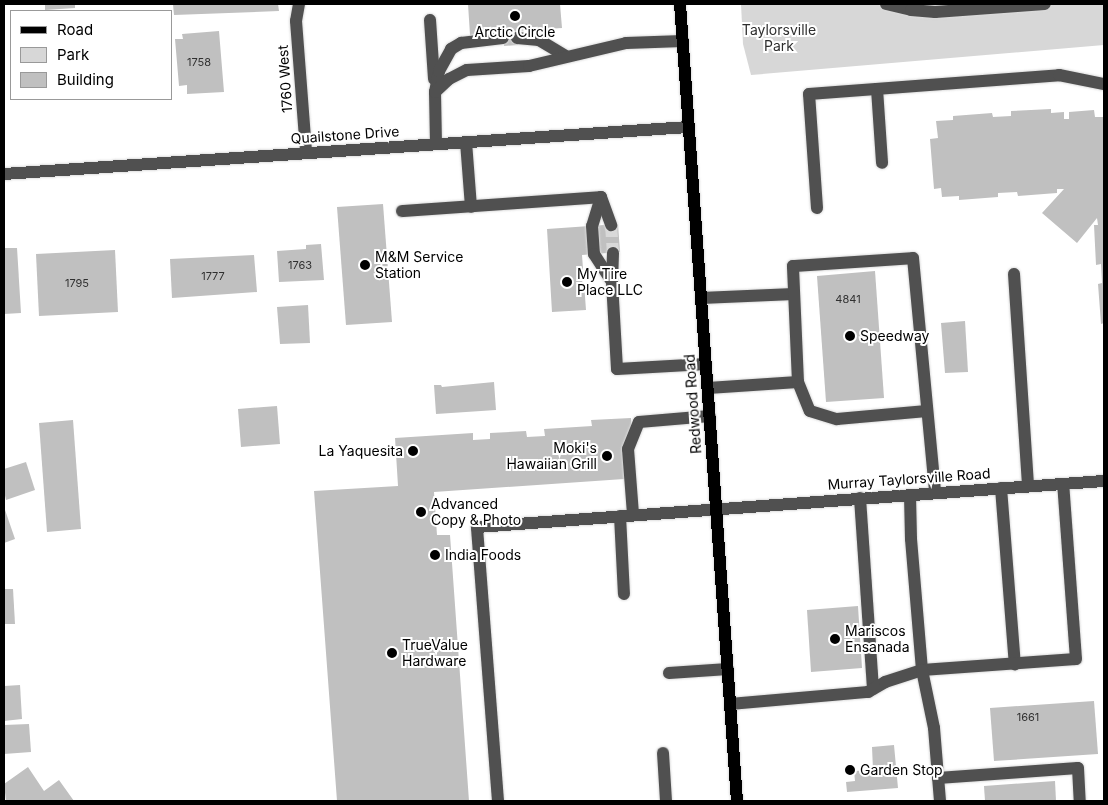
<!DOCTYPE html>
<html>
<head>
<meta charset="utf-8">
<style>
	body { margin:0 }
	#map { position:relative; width:1108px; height:805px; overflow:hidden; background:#fff; font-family:Inter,sans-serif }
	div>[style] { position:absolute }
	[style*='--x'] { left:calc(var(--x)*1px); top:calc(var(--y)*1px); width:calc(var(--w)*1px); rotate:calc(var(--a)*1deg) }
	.green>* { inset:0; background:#d7d7d7 }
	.building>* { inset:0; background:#c0c0c0 }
	.minor-tunnel>* { height:12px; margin-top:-6px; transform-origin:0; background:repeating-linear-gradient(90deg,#d9d9d9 0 12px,transparent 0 18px) }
	.roads { filter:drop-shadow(0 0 1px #dbdbdb) drop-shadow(0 0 1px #dbdbdb) }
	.minor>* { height:12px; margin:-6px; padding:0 6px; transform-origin:6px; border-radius:6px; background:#505050 }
	.major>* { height:12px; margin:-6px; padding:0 6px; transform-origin:6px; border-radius:6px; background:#000 }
	.dots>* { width:14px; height:14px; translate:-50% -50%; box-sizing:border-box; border:2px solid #fff; border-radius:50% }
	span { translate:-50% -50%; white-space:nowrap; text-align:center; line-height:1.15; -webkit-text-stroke:4px #fff; paint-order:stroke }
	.number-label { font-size:11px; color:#303030 }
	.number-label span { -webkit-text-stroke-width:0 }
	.park-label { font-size:14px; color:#2e2e2e }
	.poi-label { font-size:14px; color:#000 }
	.left { translate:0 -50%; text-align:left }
	.right { translate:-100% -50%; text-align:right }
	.street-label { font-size:14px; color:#000 }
	.frame { position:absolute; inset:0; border:5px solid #000; pointer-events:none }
	.legend { position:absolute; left:10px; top:10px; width:162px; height:90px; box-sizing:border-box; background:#fff; border:1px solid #999; margin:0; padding:6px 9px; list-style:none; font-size:15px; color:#000 }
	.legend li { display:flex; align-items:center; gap:10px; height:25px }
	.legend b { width:25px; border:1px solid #999 }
</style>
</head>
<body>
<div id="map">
	<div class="green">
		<div style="clip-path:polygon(741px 4px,1104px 4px,1104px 45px,751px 75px,743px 44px)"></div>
	</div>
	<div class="building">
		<div style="clip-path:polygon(45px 4px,75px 4px,75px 8px,45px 10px)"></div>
		<div style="clip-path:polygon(173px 4px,278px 4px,279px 11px,174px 15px)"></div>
		<div style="clip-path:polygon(468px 4px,560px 4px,562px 28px,517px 31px,518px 45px,504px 46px,503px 32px,470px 35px)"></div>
		<div style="clip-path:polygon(219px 31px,224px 92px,187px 94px,187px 85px,179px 86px,175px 39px,183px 39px,182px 34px)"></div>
		<div style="clip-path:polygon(1051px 109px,1051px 113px,1064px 112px,1064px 119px,1069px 119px,1069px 112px,1094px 110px,1095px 117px,1104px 117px,1104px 323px,1101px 324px,1098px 284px,1102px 283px,1101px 264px,1096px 265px,1094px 225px,1098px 225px,1097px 218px,1077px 243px,1042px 213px,1064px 189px,1057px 189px,1057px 193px,1018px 196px,1017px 192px,998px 193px,998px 197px,959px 200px,959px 196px,942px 197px,941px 188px,934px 189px,930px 139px,938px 138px,936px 121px,953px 120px,953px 116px,992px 113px,993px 117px,1011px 116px,1011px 111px)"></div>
		<div style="clip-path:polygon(383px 204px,392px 322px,346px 325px,337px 207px)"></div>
		<div style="clip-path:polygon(618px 224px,620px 252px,582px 255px,586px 310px,552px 312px,547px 229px)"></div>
		<div style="clip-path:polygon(321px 244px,324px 280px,279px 282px,277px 251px,306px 249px,306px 245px)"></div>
		<div style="clip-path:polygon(4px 248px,17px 248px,21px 313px,4px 314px)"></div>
		<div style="clip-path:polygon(115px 250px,118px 312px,39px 316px,36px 254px)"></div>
		<div style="clip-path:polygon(254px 255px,257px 292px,172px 298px,170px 259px)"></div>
		<div style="clip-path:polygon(875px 271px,884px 398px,826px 402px,817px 276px)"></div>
		<div style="clip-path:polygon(308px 305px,310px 343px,280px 344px,277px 307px)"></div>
		<div style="clip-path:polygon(965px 321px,968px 372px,945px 373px,941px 323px)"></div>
		<div style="clip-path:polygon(494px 382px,496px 410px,436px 414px,434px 385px,441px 385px,442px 387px)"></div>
		<div style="clip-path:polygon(277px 406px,280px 444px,241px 447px,238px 409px)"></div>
		<div style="clip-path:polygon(631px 418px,632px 446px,624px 479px,434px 492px,437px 535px,450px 535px,469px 801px,337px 801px,314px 491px,398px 486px,395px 438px,473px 433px,473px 440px,490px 439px,490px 433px,526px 431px,527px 437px,545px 436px,544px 429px,592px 426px,591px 420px)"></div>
		<div style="clip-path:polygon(73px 420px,81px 529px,47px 532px,39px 423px)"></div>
		<div style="clip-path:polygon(26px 462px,35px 490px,6px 500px,4px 491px,4px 469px)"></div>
		<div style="clip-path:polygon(4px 507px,15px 539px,4px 543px)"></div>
		<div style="clip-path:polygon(4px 589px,13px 589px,15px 624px,4px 624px)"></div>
		<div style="clip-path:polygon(858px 606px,862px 668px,811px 672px,807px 610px)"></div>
		<div style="clip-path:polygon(20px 685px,22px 719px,4px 721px,4px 686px)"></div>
		<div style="clip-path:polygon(1094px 701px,1098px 754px,994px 761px,990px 708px)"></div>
		<div style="clip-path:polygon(29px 724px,31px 752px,4px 754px,4px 725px)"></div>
		<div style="clip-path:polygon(894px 745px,898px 788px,847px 792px,846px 782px,855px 781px,854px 771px,873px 770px,872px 747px)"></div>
		<div style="clip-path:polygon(28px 767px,44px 791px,59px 780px,74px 801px,6px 801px,4px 784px)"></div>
		<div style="clip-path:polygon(1055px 781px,1056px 801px,985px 801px,984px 786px)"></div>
	</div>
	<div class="minor-tunnel">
		<div style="--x:611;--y:225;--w:28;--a:86"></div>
	</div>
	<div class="roads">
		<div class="minor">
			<div style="--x:299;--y:4;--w:17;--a:100"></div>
			<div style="--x:296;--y:21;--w:131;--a:85.6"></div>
			<div style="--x:886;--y:4;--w:26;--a:13"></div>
			<div style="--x:911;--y:10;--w:24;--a:5"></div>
			<div style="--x:935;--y:12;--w:110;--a:-4.2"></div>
			<div style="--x:430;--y:20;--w:59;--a:86.1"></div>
			<div style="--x:517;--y:38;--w:22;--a:5"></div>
			<div style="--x:539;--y:40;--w:31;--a:31"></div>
			<div style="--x:877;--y:89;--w:74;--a:86.1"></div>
			<div style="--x:435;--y:92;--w:21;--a:-79"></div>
			<div style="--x:439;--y:71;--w:25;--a:-61"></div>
			<div style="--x:451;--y:49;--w:12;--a:-31"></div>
			<div style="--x:461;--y:43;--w:42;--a:-6.8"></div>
			<div style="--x:466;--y:142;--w:65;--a:85.6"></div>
			<div style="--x:436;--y:144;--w:52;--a:-91.1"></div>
			<div style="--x:435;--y:92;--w:19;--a:-43"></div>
			<div style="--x:449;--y:79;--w:20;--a:-27"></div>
			<div style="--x:467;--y:70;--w:62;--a:-3.7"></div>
			<div style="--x:529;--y:66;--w:100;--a:-13.3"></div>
			<div style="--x:626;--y:43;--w:57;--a:-2"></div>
			<div style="--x:4;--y:174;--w:686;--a:-3.93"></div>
			<div style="--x:601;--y:197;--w:30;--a:107"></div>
			<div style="--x:592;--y:226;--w:28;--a:86"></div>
			<div style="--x:594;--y:254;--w:33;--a:57"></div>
			<div style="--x:601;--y:197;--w:30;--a:70"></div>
			<div style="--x:817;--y:208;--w:114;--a:-94"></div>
			<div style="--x:809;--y:94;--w:251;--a:-4.3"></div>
			<div style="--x:1059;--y:75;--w:46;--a:11.3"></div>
			<div style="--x:402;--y:211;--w:199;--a:-4"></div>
			<div style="--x:613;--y:253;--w:29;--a:92"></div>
			<div style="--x:612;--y:282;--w:87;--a:86.7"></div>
			<div style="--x:617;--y:369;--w:89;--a:-3.2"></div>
			<div style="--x:1014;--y:274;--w:211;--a:86.2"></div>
			<div style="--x:701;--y:298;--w:93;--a:-2.5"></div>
			<div style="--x:798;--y:382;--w:31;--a:68"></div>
			<div style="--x:810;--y:411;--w:28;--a:17"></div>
			<div style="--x:837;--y:419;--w:90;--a:-5.1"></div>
			<div style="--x:708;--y:388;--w:90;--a:-3.8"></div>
			<div style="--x:798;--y:382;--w:116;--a:-92.5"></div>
			<div style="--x:793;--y:266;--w:120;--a:-3.8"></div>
			<div style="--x:913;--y:258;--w:235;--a:84.6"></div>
			<div style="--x:1001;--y:488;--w:177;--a:85.5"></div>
			<div style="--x:910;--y:495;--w:44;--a:88.7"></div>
			<div style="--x:911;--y:539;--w:131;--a:85.2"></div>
			<div style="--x:922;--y:670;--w:154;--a:-4.1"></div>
			<div style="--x:1076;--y:659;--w:175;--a:-94.2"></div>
			<div style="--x:860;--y:498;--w:191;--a:86.1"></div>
			<div style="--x:633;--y:514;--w:65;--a:-94.4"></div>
			<div style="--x:628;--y:449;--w:29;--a:-68"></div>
			<div style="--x:639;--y:422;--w:71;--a:-4.8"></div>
			<div style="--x:620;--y:516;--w:78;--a:87.1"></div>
			<div style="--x:669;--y:673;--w:59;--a:-3.9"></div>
			<div style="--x:730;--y:704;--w:139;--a:-5"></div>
			<div style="--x:868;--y:692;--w:20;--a:-30"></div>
			<div style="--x:885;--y:682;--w:39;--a:-18"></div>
			<div style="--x:922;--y:670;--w:59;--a:78.3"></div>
			<div style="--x:934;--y:728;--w:73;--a:85.3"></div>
			<div style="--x:663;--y:753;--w:48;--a:86.4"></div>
			<div style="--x:938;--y:778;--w:140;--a:-4.1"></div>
			<div style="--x:1078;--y:768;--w:33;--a:87"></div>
			<div style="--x:498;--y:801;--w:275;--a:-94.4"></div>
			<div style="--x:477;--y:527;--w:629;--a:-4.2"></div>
		</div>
		<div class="major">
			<div style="--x:680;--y:4;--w:799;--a:85.91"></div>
		</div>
	</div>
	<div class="dots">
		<div style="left:515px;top:16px;background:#000"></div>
		<div style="left:365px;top:265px;background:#000"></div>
		<div style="left:567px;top:282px;background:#000"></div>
		<div style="left:850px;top:336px;background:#000"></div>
		<div style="left:413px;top:451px;background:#000"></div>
		<div style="left:607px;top:456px;background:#000"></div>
		<div style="left:421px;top:512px;background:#000"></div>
		<div style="left:435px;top:555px;background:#000"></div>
		<div style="left:835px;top:639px;background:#000"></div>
		<div style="left:392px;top:653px;background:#000"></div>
		<div style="left:850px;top:770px;background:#000"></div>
	</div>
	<div class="number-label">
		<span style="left:199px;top:62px">1758</span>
		<span style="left:300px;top:265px">1763</span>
		<span style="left:213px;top:276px">1777</span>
		<span style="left:77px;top:283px">1795</span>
		<span style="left:848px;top:299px">4841</span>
		<span style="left:1028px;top:717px">1661</span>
	</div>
	<div class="park-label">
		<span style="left:779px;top:38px">Taylorsville<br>Park</span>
	</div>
	<div class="poi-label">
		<span style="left:515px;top:32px">Arctic Circle</span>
		<span class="left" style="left:375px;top:265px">M&amp;M Service<br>Station</span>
		<span class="left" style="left:577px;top:282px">My Tire<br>Place LLC</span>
		<span class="left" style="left:860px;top:336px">Speedway</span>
		<span class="right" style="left:597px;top:456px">Moki's<br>Hawaiian Grill</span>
		<span class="right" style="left:403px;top:451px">La Yaquesita</span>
		<span class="left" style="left:431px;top:512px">Advanced<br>Copy &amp; Photo</span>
		<span class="left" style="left:445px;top:555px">India Foods</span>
		<span class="left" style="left:845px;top:639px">Mariscos<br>Ensanada</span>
		<span class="left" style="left:402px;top:653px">TrueValue<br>Hardware</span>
		<span class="left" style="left:860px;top:770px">Garden Stop</span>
	</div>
	<div class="street-label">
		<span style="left:285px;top:79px;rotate:-94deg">1760 West</span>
		<span style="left:345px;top:135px;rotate:-4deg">Quailstone Drive</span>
		<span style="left:693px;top:404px;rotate:-94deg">Redwood Road</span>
		<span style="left:909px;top:479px;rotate:-4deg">Murray Taylorsville Road</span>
	</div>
	<div class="frame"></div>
	<ul class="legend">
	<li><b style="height:6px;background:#000"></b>Road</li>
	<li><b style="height:14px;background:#d7d7d7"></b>Park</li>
	<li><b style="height:14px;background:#c0c0c0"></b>Building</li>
	</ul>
</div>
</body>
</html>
